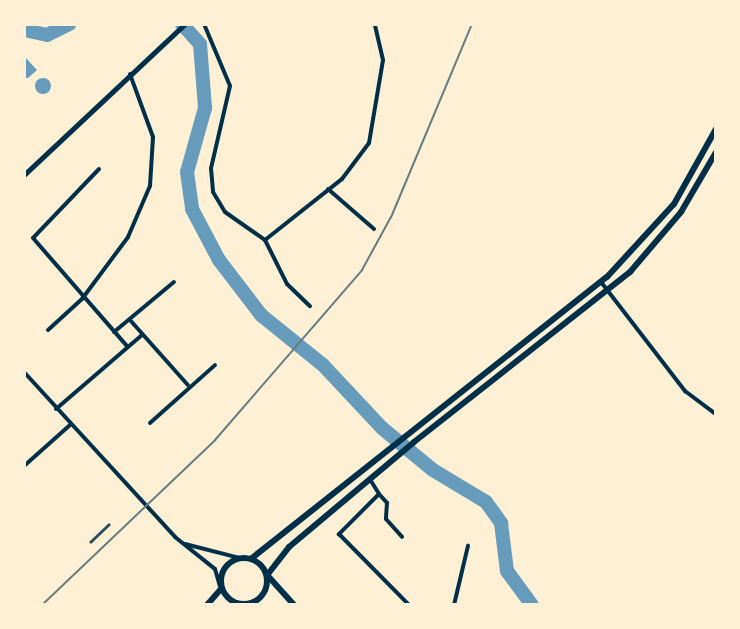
<!DOCTYPE html>
<html>
<head>
<meta charset="utf-8">
<style>
	body { margin:0 }
	#map { position:relative; width:740px; height:629px; overflow:hidden; background:#fdf0d5; font-family:Manrope,sans-serif }
	div>[style] { position:absolute }
	[style*='--x'] { left:calc(var(--x)*1px); top:calc(var(--y)*1px); width:calc(var(--w)*1px); rotate:calc(var(--a)*1deg) }
	.water>* { inset:0; background:#669bbc }
	.round { border-radius:50% }
	.river>* { height:14px; margin:-7px; padding:0 7px; transform-origin:7px; border-radius:7px; background:#669bbc }
	.building>* { inset:0; background:#264d5e }
	.minor>* { height:4px; margin:-2px; padding:0 2px; transform-origin:2px; border-radius:2px; background:#003049 }
	.tertiary>* { height:4.5px; margin:-2.25px; padding:0 2.25px; transform-origin:2.25px; border-radius:2.25px; background:#003049 }
	.primary>* { height:6px; margin:-3px; padding:0 3px; transform-origin:3px; border-radius:3px; background:#003049 }
	.trunk>* { height:6px; margin:-3px; padding:0 3px; transform-origin:3px; border-radius:3px; background:#003049 }
	.trunk>.ring { margin:-3px; padding:0; box-sizing:content-box; background:none; border:6px solid #003049; border-radius:50% }
	.rail>* { height:2px; margin:-1px; padding:0 1px; transform-origin:1px; border-radius:1px; background:#657d81 }
	span { translate:-50% -50%; white-space:nowrap; text-align:center; line-height:1.15; -webkit-text-stroke:6px #fdf0d5; paint-order:stroke }
	.frame { position:absolute; inset:0; border:26px solid #fdf0d5; pointer-events:none }
</style>
</head>
<body>
<div id="map">
	<div class="water">
		<div style="clip-path:polygon(24px 56px,37px 70px,28px 78px,24px 78px)"></div>
		<div class="round" style="left:35px;top:78px;width:16px;height:16px"></div>
	</div>
	<div class="river">
		<div style="--x:182;--y:24;--w:27;--a:48"></div>
		<div style="--x:200;--y:44;--w:64;--a:85.5"></div>
		<div style="--x:205;--y:108;--w:66;--a:105.7"></div>
		<div style="--x:187;--y:172;--w:37;--a:82"></div>
		<div style="--x:192;--y:209;--w:58;--a:62.1"></div>
		<div style="--x:219;--y:260;--w:69;--a:52.6"></div>
		<div style="--x:261;--y:315;--w:80;--a:38.9"></div>
		<div style="--x:323;--y:365;--w:86;--a:46.9"></div>
		<div style="--x:382;--y:428;--w:66;--a:39.5"></div>
		<div style="--x:433;--y:470;--w:62;--a:31.1"></div>
		<div style="--x:486;--y:502;--w:26;--a:54"></div>
		<div style="--x:501;--y:523;--w:48;--a:82.9"></div>
		<div style="--x:507;--y:571;--w:42;--a:53.7"></div>
		<div style="--x:24;--y:30;--w:24;--a:12"></div>
		<div style="--x:47;--y:35;--w:25;--a:-26"></div>
	</div>
	<div class="building">
		<div style="clip-path:polygon(109px 523px,111px 525px,91px 544px,89px 542px)"></div>
	</div>
	<div class="minor">
		<div style="--x:204;--y:24;--w:67;--a:67.2"></div>
		<div style="--x:230;--y:86;--w:84;--a:103"></div>
		<div style="--x:211;--y:168;--w:24;--a:85"></div>
		<div style="--x:213;--y:192;--w:23;--a:59"></div>
		<div style="--x:225;--y:212;--w:49;--a:35"></div>
		<div style="--x:265;--y:240;--w:98;--a:-38.4"></div>
		<div style="--x:342;--y:179;--w:45;--a:-53.1"></div>
		<div style="--x:369;--y:143;--w:84;--a:-80.4"></div>
		<div style="--x:383;--y:60;--w:37;--a:-103"></div>
		<div style="--x:99;--y:169;--w:95;--a:133.7"></div>
		<div style="--x:33;--y:238;--w:143;--a:49"></div>
		<div style="--x:328;--y:189;--w:61;--a:41"></div>
		<div style="--x:265;--y:240;--w:49;--a:63.4"></div>
		<div style="--x:287;--y:284;--w:32;--a:44"></div>
		<div style="--x:601;--y:282;--w:138;--a:52.4"></div>
		<div style="--x:685;--y:391;--w:39;--a:37"></div>
		<div style="--x:130;--y:320;--w:87;--a:48.3"></div>
		<div style="--x:48;--y:330;--w:46;--a:-42.4"></div>
		<div style="--x:82;--y:299;--w:77;--a:-53.4"></div>
		<div style="--x:128;--y:237;--w:56;--a:-66.7"></div>
		<div style="--x:150;--y:186;--w:49;--a:-86.5"></div>
		<div style="--x:153;--y:137;--w:67;--a:-110.1"></div>
		<div style="--x:114;--y:332;--w:78;--a:-39.8"></div>
		<div style="--x:24;--y:372;--w:224;--a:47.5"></div>
		<div style="--x:175;--y:537;--w:51;--a:38.7"></div>
		<div style="--x:215;--y:569;--w:18;--a:74"></div>
		<div style="--x:56;--y:409;--w:113;--a:-40.7"></div>
		<div style="--x:150;--y:423;--w:87;--a:-41.7"></div>
		<div style="--x:24;--y:466;--w:62;--a:-41.7"></div>
		<div style="--x:371;--y:481;--w:15;--a:58"></div>
		<div style="--x:379;--y:494;--w:57;--a:135"></div>
		<div style="--x:339;--y:534;--w:100;--a:45.4"></div>
		<div style="--x:379;--y:494;--w:12;--a:48"></div>
		<div style="--x:387;--y:503;--w:16;--a:94"></div>
		<div style="--x:386;--y:519;--w:24;--a:48"></div>
		<div style="--x:185;--y:544;--w:61;--a:14.3"></div>
		<div style="--x:454;--y:605;--w:61;--a:-76.7"></div>
	</div>
	<div class="tertiary">
		<div style="--x:24;--y:175;--w:221;--a:-43.2"></div>
	</div>
	<div class="primary">
		<div style="--x:207;--y:605;--w:21;--a:-49"></div>
	</div>
	<div class="trunk">
		<div class="ring" style="left:221px;top:558px;width:40px;height:40px"></div>
		<div style="--x:252;--y:558;--w:453;--a:-38.4"></div>
		<div style="--x:607;--y:277;--w:99;--a:-47.5"></div>
		<div style="--x:674;--y:204;--w:86;--a:-60.8"></div>
		<div style="--x:268;--y:574;--w:34;--a:-52"></div>
		<div style="--x:289;--y:547;--w:163;--a:-40"></div>
		<div style="--x:414;--y:442;--w:275;--a:-38.2"></div>
		<div style="--x:630;--y:272;--w:79;--a:-49.6"></div>
		<div style="--x:681;--y:212;--w:69;--a:-59.7"></div>
		<div style="--x:268;--y:576;--w:39;--a:48"></div>
	</div>
	<div class="rail">
		<div style="--x:42;--y:605;--w:239;--a:-43.6"></div>
		<div style="--x:215;--y:440;--w:225;--a:-49.1"></div>
		<div style="--x:362;--y:270;--w:63;--a:-61.4"></div>
		<div style="--x:392;--y:215;--w:207;--a:-67.3"></div>
	</div>
	<div class="frame"></div>
</div>
</body>
</html>
